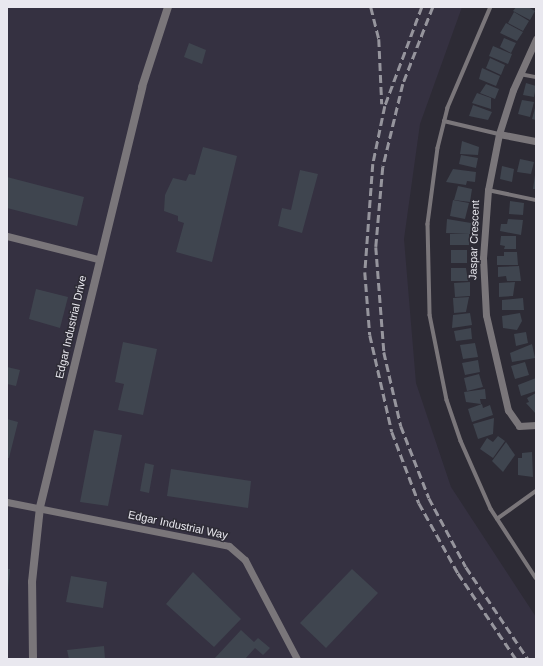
<!DOCTYPE html>
<html>
<head>
<meta charset="utf-8">
<style>
	body { margin:0 }
	#map { position:relative; width:543px; height:666px; overflow:hidden; background:#2d2b35; font-family:Helvetica,sans-serif }
	div>[style] { position:absolute }
	[style*='--x'] { left:calc(var(--x)*1px); top:calc(var(--y)*1px); width:calc(var(--w)*1px); rotate:calc(var(--a)*1deg) }
	.built>* { inset:0; background:#353141 }
	.building>* { inset:0; background:#3f454f }
	.service>* { height:3.5px; margin:-1.75px; padding:0 1.75px; transform-origin:1.75px; border-radius:1.75px; background:#7a767a }
	.minor>* { height:7px; margin:-3.5px; padding:0 3.5px; transform-origin:3.5px; border-radius:3.5px; background:#7a767a }
	.tertiary>* { height:8px; margin:-4px; padding:0 4px; transform-origin:4px; border-radius:4px; background:#7a767a }
	.rail>* { height:2.5px; margin-top:-1.25px; transform-origin:0; background:repeating-linear-gradient(90deg,#96959d 0 8px,transparent 0 12px) }
	span { translate:-50% -50%; white-space:nowrap; text-align:center; line-height:1.15; -webkit-text-stroke:3px #2d2b35; paint-order:stroke }
	.street-label { font-size:11px; color:#e9e8ef }
	.frame { position:absolute; inset:0; border:8px solid #e9e8ef; pointer-events:none }
</style>
</head>
<body>
<div id="map">
	<div class="built">
		<div style="clip-path:polygon(7px 7px,462px 7px,420px 124px,404px 239px,416px 383px,451px 487px,536px 617px,536px 659px,7px 659px)"></div>
	</div>
	<div class="building">
		<div style="clip-path:polygon(516px 7px,528px 7px,535px 11px,530px 20px,513px 11px)"></div>
		<div style="clip-path:polygon(514px 12px,529px 21px,523px 31px,508px 23px)"></div>
		<div style="clip-path:polygon(506px 23px,523px 32px,517px 41px,500px 33px)"></div>
		<div style="clip-path:polygon(504px 38px,516px 43px,511px 53px,500px 47px)"></div>
		<div style="clip-path:polygon(189px 43px,206px 50px,202px 64px,184px 57px)"></div>
		<div style="clip-path:polygon(493px 46px,512px 54px,508px 64px,489px 56px)"></div>
		<div style="clip-path:polygon(490px 58px,505px 65px,501px 75px,486px 68px)"></div>
		<div style="clip-path:polygon(482px 68px,500px 76px,496px 86px,479px 79px)"></div>
		<div style="clip-path:polygon(526px 83px,536px 86px,534px 97px,523px 95px)"></div>
		<div style="clip-path:polygon(486px 84px,499px 89px,495px 99px,480px 93px)"></div>
		<div style="clip-path:polygon(477px 93px,491px 98px,491px 109px,472px 103px)"></div>
		<div style="clip-path:polygon(522px 100px,534px 102px,530px 117px,518px 114px)"></div>
		<div style="clip-path:polygon(473px 105px,492px 112px,488px 120px,469px 116px)"></div>
		<div style="clip-path:polygon(535px 108px,536px 108px,536px 120px,532px 119px)"></div>
		<div style="clip-path:polygon(462px 141px,479px 147px,478px 155px,460px 154px)"></div>
		<div style="clip-path:polygon(203px 147px,237px 156px,212px 262px,176px 252px,184px 223px,178px 221px,178px 216px,164px 211px,165px 195px,173px 178px,186px 181px,189px 174px,195px 175px)"></div>
		<div style="clip-path:polygon(461px 155px,478px 158px,476px 168px,459px 164px)"></div>
		<div style="clip-path:polygon(520px 159px,534px 162px,531px 174px,517px 172px)"></div>
		<div style="clip-path:polygon(502px 166px,514px 169px,512px 182px,500px 179px)"></div>
		<div style="clip-path:polygon(453px 169px,476px 172px,475px 182px,467px 181px,466px 185px,446px 182px)"></div>
		<div style="clip-path:polygon(300px 170px,318px 174px,302px 233px,278px 226px,282px 208px,291px 210px)"></div>
		<div style="clip-path:polygon(535px 175px,536px 175px,536px 189px,533px 189px)"></div>
		<div style="clip-path:polygon(7px 177px,84px 197px,77px 226px,7px 208px)"></div>
		<div style="clip-path:polygon(458px 186px,472px 189px,470px 202px,454px 200px)"></div>
		<div style="clip-path:polygon(453px 200px,469px 203px,465px 219px,450px 216px)"></div>
		<div style="clip-path:polygon(510px 201px,524px 203px,523px 215px,509px 214px)"></div>
		<div style="clip-path:polygon(447px 219px,471px 223px,470px 234px,446px 233px)"></div>
		<div style="clip-path:polygon(508px 219px,523px 220px,521px 235px,500px 231px,501px 224px,507px 224px)"></div>
		<div style="clip-path:polygon(450px 234px,469px 234px,469px 245px,450px 245px)"></div>
		<div style="clip-path:polygon(501px 236px,516px 236px,516px 249px,504px 249px,505px 246px,500px 245px)"></div>
		<div style="clip-path:polygon(451px 250px,467px 250px,467px 263px,451px 263px)"></div>
		<div style="clip-path:polygon(504px 252px,517px 252px,518px 265px,497px 265px,497px 256px,504px 256px)"></div>
		<div style="clip-path:polygon(519px 266px,521px 281px,507px 281px,506px 276px,498px 277px,498px 267px)"></div>
		<div style="clip-path:polygon(451px 268px,466px 268px,468px 281px,451px 281px)"></div>
		<div style="clip-path:polygon(470px 282px,470px 296px,455px 297px,454px 283px)"></div>
		<div style="clip-path:polygon(515px 282px,513px 296px,499px 297px,499px 283px)"></div>
		<div style="clip-path:polygon(36px 289px,68px 297px,60px 328px,29px 319px)"></div>
		<div style="clip-path:polygon(469px 297px,466px 312px,454px 313px,453px 298px)"></div>
		<div style="clip-path:polygon(523px 298px,524px 310px,502px 310px,502px 300px)"></div>
		<div style="clip-path:polygon(470px 313px,472px 325px,452px 328px,453px 315px)"></div>
		<div style="clip-path:polygon(520px 313px,522px 321px,517px 330px,503px 328px,502px 316px)"></div>
		<div style="clip-path:polygon(471px 328px,472px 339px,456px 341px,454px 331px)"></div>
		<div style="clip-path:polygon(526px 332px,528px 343px,516px 346px,514px 334px)"></div>
		<div style="clip-path:polygon(123px 342px,157px 349px,143px 415px,118px 410px,124px 384px,115px 382px)"></div>
		<div style="clip-path:polygon(475px 343px,478px 357px,463px 359px,460px 345px)"></div>
		<div style="clip-path:polygon(532px 344px,535px 358px,512px 362px,510px 353px)"></div>
		<div style="clip-path:polygon(478px 360px,480px 372px,465px 375px,462px 363px)"></div>
		<div style="clip-path:polygon(525px 362px,529px 375px,515px 379px,511px 366px)"></div>
		<div style="clip-path:polygon(7px 367px,20px 370px,16px 386px,7px 384px)"></div>
		<div style="clip-path:polygon(479px 374px,483px 387px,467px 391px,464px 378px)"></div>
		<div style="clip-path:polygon(536px 378px,536px 391px,521px 396px,518px 385px)"></div>
		<div style="clip-path:polygon(485px 389px,486px 399px,480px 399px,481px 404px,466px 402px,464px 392px)"></div>
		<div style="clip-path:polygon(536px 393px,536px 414px,526px 403px,529px 402px,527px 398px)"></div>
		<div style="clip-path:polygon(482px 404px,483px 408px,490px 405px,493px 415px,472px 422px,468px 409px)"></div>
		<div style="clip-path:polygon(494px 418px,493px 434px,478px 439px,473px 424px)"></div>
		<div style="clip-path:polygon(7px 419px,18px 422px,9px 458px,7px 458px)"></div>
		<div style="clip-path:polygon(94px 430px,122px 435px,108px 506px,80px 502px)"></div>
		<div style="clip-path:polygon(498px 436px,505px 441px,493px 458px,480px 449px,487px 438px,493px 442px)"></div>
		<div style="clip-path:polygon(506px 442px,515px 455px,503px 472px,492px 461px)"></div>
		<div style="clip-path:polygon(532px 452px,533px 477px,518px 475px,518px 458px,522px 458px,522px 453px)"></div>
		<div style="clip-path:polygon(145px 463px,154px 465px,149px 493px,140px 491px)"></div>
		<div style="clip-path:polygon(171px 469px,251px 481px,248px 508px,167px 496px)"></div>
		<div style="clip-path:polygon(7px 569px,10px 569px,8px 590px,7px 590px)"></div>
		<div style="clip-path:polygon(352px 569px,378px 593px,326px 648px,300px 623px)"></div>
		<div style="clip-path:polygon(193px 572px,241px 619px,214px 647px,166px 604px)"></div>
		<div style="clip-path:polygon(71px 576px,107px 582px,103px 608px,66px 602px)"></div>
		<div style="clip-path:polygon(241px 630px,254px 642px,258px 638px,270px 648px,263px 655px,255px 648px,245px 659px,214px 659px)"></div>
		<div style="clip-path:polygon(104px 646px,105px 659px,69px 659px,67px 650px)"></div>
	</div>
	<div class="service">
		<div style="--x:491;--y:7;--w:110;--a:113.1"></div>
		<div style="--x:448;--y:108;--w:41;--a:104"></div>
		<div style="--x:438;--y:148;--w:77;--a:97.5"></div>
		<div style="--x:428;--y:224;--w:91;--a:88.7"></div>
		<div style="--x:430;--y:315;--w:87;--a:78.7"></div>
		<div style="--x:447;--y:400;--w:43;--a:71.1"></div>
		<div style="--x:461;--y:441;--w:74;--a:66.2"></div>
		<div style="--x:491;--y:509;--w:82;--a:56.9"></div>
		<div style="--x:520;--y:74;--w:16;--a:11"></div>
		<div style="--x:444;--y:121;--w:57;--a:13.3"></div>
		<div style="--x:488;--y:190;--w:49;--a:11.8"></div>
		<div style="--x:497;--y:519;--w:48;--a:-35.7"></div>
	</div>
	<div class="minor">
		<div style="--x:536;--y:39;--w:56;--a:114.3"></div>
		<div style="--x:513;--y:90;--w:46;--a:107.7"></div>
		<div style="--x:499;--y:134;--w:57;--a:101.1"></div>
		<div style="--x:488;--y:190;--w:68;--a:94.2"></div>
		<div style="--x:483;--y:258;--w:57;--a:87"></div>
		<div style="--x:486;--y:315;--w:98;--a:77"></div>
		<div style="--x:508;--y:410;--w:19;--a:55"></div>
		<div style="--x:519;--y:426;--w:17;--a:-3"></div>
		<div style="--x:499;--y:134;--w:38;--a:11"></div>
		<div style="--x:7;--y:236;--w:94;--a:14.2"></div>
		<div style="--x:7;--y:502;--w:226;--a:11.2"></div>
		<div style="--x:229;--y:546;--w:21;--a:41"></div>
		<div style="--x:245;--y:560;--w:112;--a:62.3"></div>
	</div>
	<div class="tertiary">
		<div style="--x:33;--y:659;--w:77;--a:-90.7"></div>
		<div style="--x:32;--y:582;--w:75;--a:-83.9"></div>
		<div style="--x:40;--y:507;--w:432;--a:-76.3"></div>
		<div style="--x:142;--y:87;--w:84;--a:-72"></div>
	</div>
	<div class="rail">
		<div style="--x:371;--y:7;--w:33;--a:76"></div>
		<div style="--x:379;--y:39;--w:65;--a:87.4"></div>
		<div style="--x:422;--y:7;--w:106;--a:110.5"></div>
		<div style="--x:385;--y:106;--w:59;--a:101.7"></div>
		<div style="--x:373;--y:164;--w:108;--a:94.2"></div>
		<div style="--x:365;--y:272;--w:63;--a:85.5"></div>
		<div style="--x:370;--y:335;--w:99;--a:77.2"></div>
		<div style="--x:392;--y:432;--w:76;--a:69.2"></div>
		<div style="--x:419;--y:503;--w:80;--a:60.9"></div>
		<div style="--x:458;--y:573;--w:104;--a:56"></div>
		<div style="--x:433;--y:7;--w:83;--a:111.3"></div>
		<div style="--x:403;--y:84;--w:85;--a:103.5"></div>
		<div style="--x:383;--y:167;--w:80;--a:95"></div>
		<div style="--x:376;--y:247;--w:105;--a:85.6"></div>
		<div style="--x:384;--y:352;--w:76;--a:77.1"></div>
		<div style="--x:401;--y:426;--w:77;--a:68.7"></div>
		<div style="--x:429;--y:498;--w:78;--a:61.8"></div>
		<div style="--x:466;--y:567;--w:111;--a:56"></div>
	</div>
	<div class="street-label">
		<span style="left:474px;top:240px;rotate:-88deg">Jaspar Crescent</span>
		<span style="left:71px;top:327px;rotate:-77deg">Edgar Industrial Drive</span>
		<span style="left:178px;top:525px;rotate:12deg">Edgar Industrial Way</span>
	</div>
	<div class="frame"></div>
</div>
</body>
</html>
